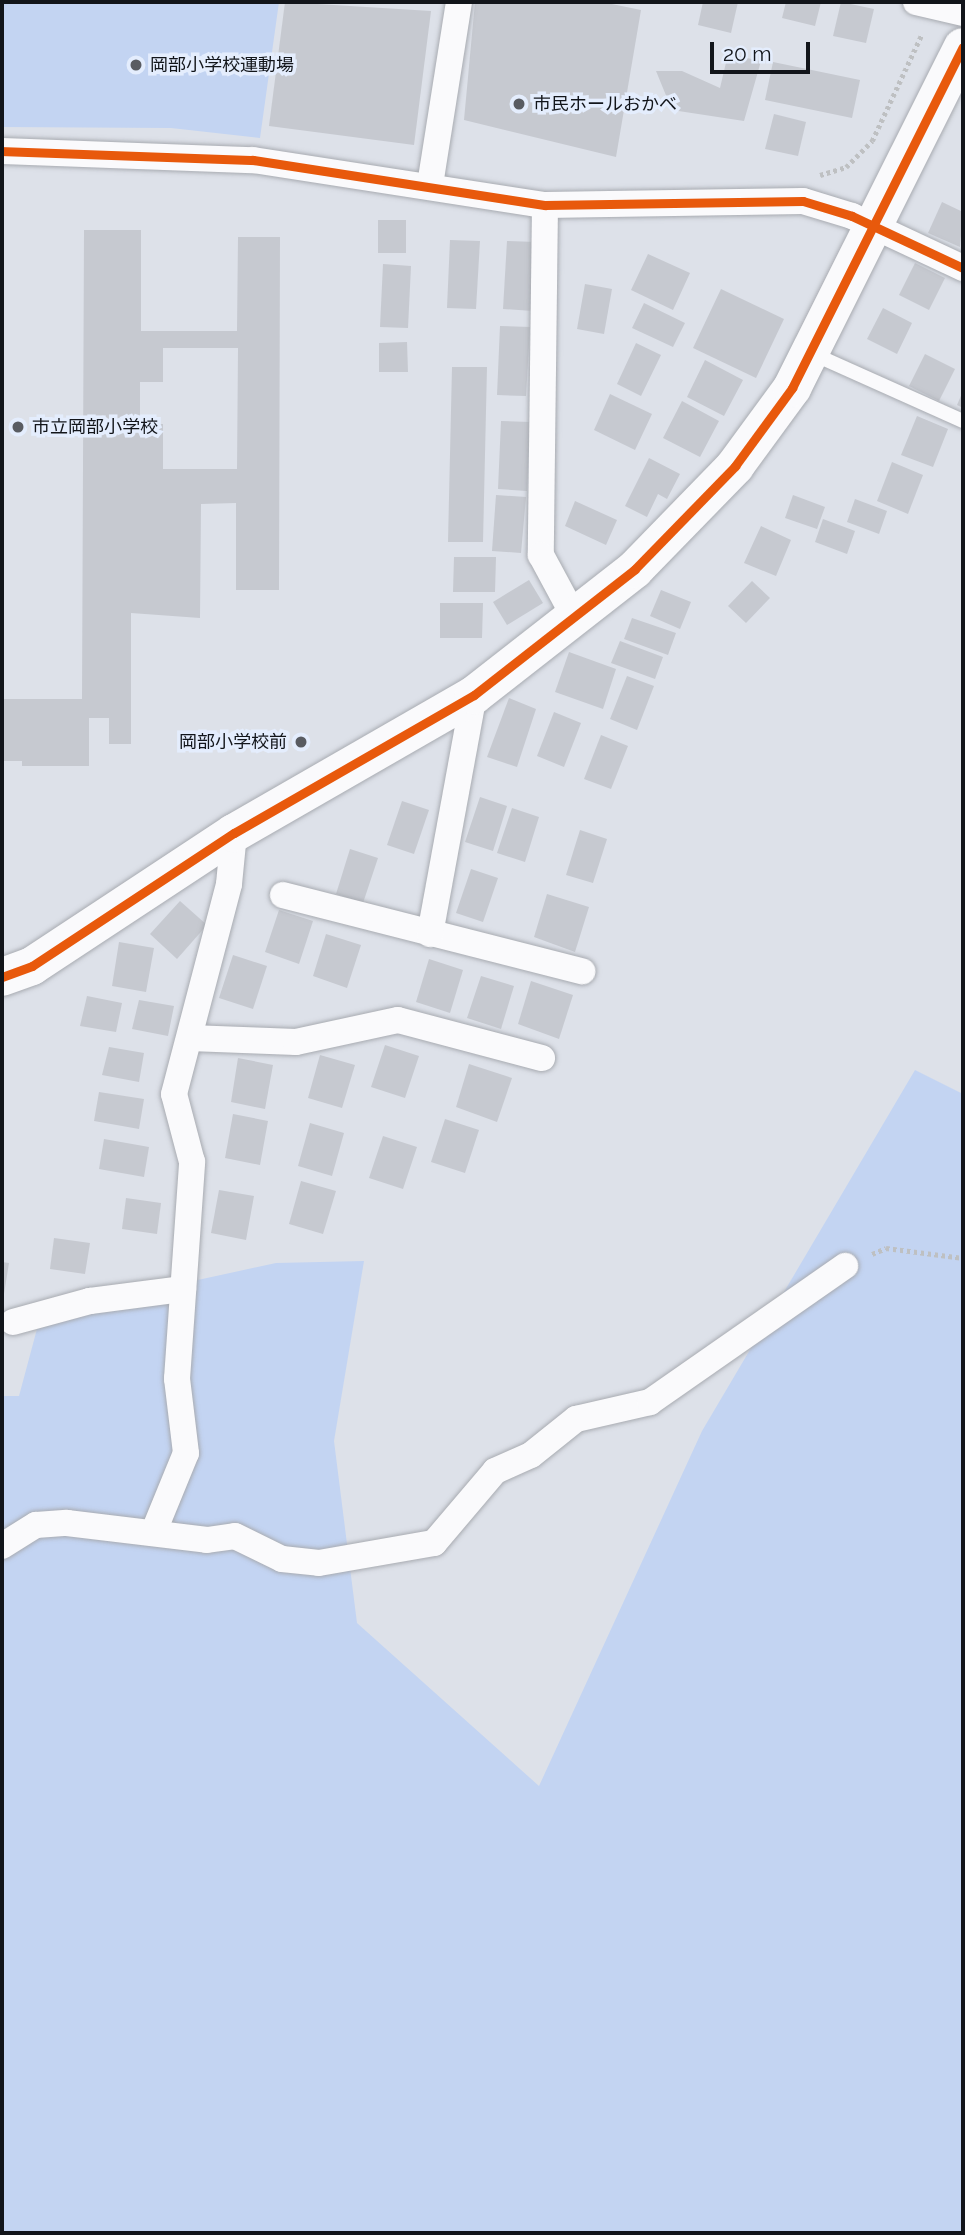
<!DOCTYPE html>
<html>
<head>
<meta charset="utf-8">
<style>
	body { margin:0 }
	#map { position:relative; width:965px; height:2235px; overflow:hidden; background:#dde1e9; font-family:Raleway,"Noto Sans JP",sans-serif }
	div>[style] { position:absolute }
	[style*='--x'] { left:calc(var(--x)*1px); top:calc(var(--y)*1px); width:calc(var(--w)*1px); rotate:calc(var(--a)*1deg) }
	.green>* { inset:0; background:#c3d4f2 }
	.building>* { inset:0; background:#c6c9d0 }
	.path>* { height:4.5px; margin-top:-2.25px; transform-origin:0; background:repeating-linear-gradient(90deg,#bec0c2 0 3.5px,transparent 0 7px) }
	.roads { filter:drop-shadow(0 0 2px #a8abb1) drop-shadow(0 0 2px #a8abb1) }
	.lane>* { height:14px; margin:-7px; padding:0 7px; transform-origin:7px; border-radius:7px; background:#fafafc }
	.street>* { height:26px; margin:-13px; padding:0 13px; transform-origin:13px; border-radius:13px; background:#fafafc }
	.secondary>* { height:38px; margin:-19px; padding:0 19px; transform-origin:19px; border-radius:19px; background:#fafafc }
	.cycleway>* { height:9px; margin:-4.5px; padding:0 4.5px; transform-origin:4.5px; border-radius:4.5px; background:#e8590c }
	.dots>* { width:19px; height:19px; translate:-50% -50%; box-sizing:border-box; border:4px solid #e4edfd; border-radius:50% }
	span { translate:-50% -50%; white-space:nowrap; text-align:center; line-height:1.15; -webkit-text-stroke:7px #e4edfd; paint-order:stroke }
	.poi-label { font-size:18px; color:#12151a }
	.left { translate:0 -50%; text-align:left }
	.right { translate:-100% -50%; text-align:right }
	.frame { position:absolute; inset:0; border:4px solid #12151a; pointer-events:none }
	.scale { position:absolute; left:710px; top:42px; width:100px; height:32px; box-sizing:border-box; border:4px solid #12151a; border-top:0; padding-left:9px; font-size:21px; line-height:24px; white-space:nowrap; color:#12151a; -webkit-text-stroke:5px #e4edfd; paint-order:stroke }
</style>
</head>
<body>
<div id="map">
	<div class="green">
		<div style="clip-path:polygon(2px 2px,279px 2px,260px 138px,171px 128px,2px 127px)"></div>
		<div style="clip-path:polygon(915px 1070px,963px 1094px,963px 2233px,2px 2233px,2px 1396px,19px 1396px,41px 1314px,276px 1263px,364px 1261px,334px 1441px,357px 1623px,539px 1786px,702px 1431px)"></div>
	</div>
	<div class="building">
		<div style="clip-path:polygon(285px 2px,431px 11px,414px 145px,269px 126px)"></div>
		<div style="clip-path:polygon(475px 2px,602px 2px,641px 10px,616px 157px,464px 120px)"></div>
		<div style="clip-path:polygon(703px 2px,738px 2px,731px 33px,698px 25px)"></div>
		<div style="clip-path:polygon(786px 2px,821px 2px,815px 26px,782px 18px)"></div>
		<div style="clip-path:polygon(841px 2px,874px 9px,866px 43px,833px 36px)"></div>
		<div style="clip-path:polygon(728px 54px,761px 61px,744px 121px,672px 110px,656px 71px,682px 71px,720px 88px)"></div>
		<div style="clip-path:polygon(773px 62px,860px 80px,852px 118px,765px 100px)"></div>
		<div style="clip-path:polygon(774px 114px,806px 122px,798px 156px,765px 149px)"></div>
		<div style="clip-path:polygon(942px 202px,963px 212px,960px 247px,928px 233px)"></div>
		<div style="clip-path:polygon(378px 220px,406px 220px,406px 253px,378px 253px)"></div>
		<div style="clip-path:polygon(evenodd,84px 230px,141px 230px,141px 331px,237px 331px,238px 237px,280px 237px,279px 590px,236px 590px,236px 503px,201px 504px,200px 618px,131px 613px,131px 744px,109px 744px,109px 718px,89px 718px,89px 766px,22px 766px,22px 761px,2px 761px,2px 699px,82px 699px,84px 230px,163px 348px,238px 348px,237px 469px,163px 469px,163px 424px,140px 424px,140px 382px,163px 382px,163px 348px)"></div>
		<div style="clip-path:polygon(450px 240px,480px 241px,476px 309px,447px 308px)"></div>
		<div style="clip-path:polygon(507px 241px,536px 242px,533px 311px,503px 309px)"></div>
		<div style="clip-path:polygon(648px 254px,690px 273px,673px 310px,631px 290px)"></div>
		<div style="clip-path:polygon(915px 263px,945px 278px,929px 310px,899px 295px)"></div>
		<div style="clip-path:polygon(383px 264px,411px 266px,408px 328px,380px 327px)"></div>
		<div style="clip-path:polygon(585px 284px,612px 289px,604px 334px,577px 329px)"></div>
		<div style="clip-path:polygon(721px 289px,784px 319px,756px 378px,693px 348px)"></div>
		<div style="clip-path:polygon(644px 303px,685px 323px,673px 347px,632px 328px)"></div>
		<div style="clip-path:polygon(883px 308px,912px 323px,897px 354px,867px 339px)"></div>
		<div style="clip-path:polygon(500px 326px,530px 327px,526px 396px,497px 395px)"></div>
		<div style="clip-path:polygon(407px 342px,408px 372px,379px 372px,379px 343px)"></div>
		<div style="clip-path:polygon(636px 343px,661px 355px,641px 396px,617px 384px)"></div>
		<div style="clip-path:polygon(925px 354px,955px 369px,939px 401px,909px 386px)"></div>
		<div style="clip-path:polygon(705px 360px,743px 380px,724px 416px,687px 397px)"></div>
		<div style="clip-path:polygon(452px 367px,487px 367px,483px 542px,448px 542px)"></div>
		<div style="clip-path:polygon(963px 391px,963px 408px,957px 405px)"></div>
		<div style="clip-path:polygon(610px 394px,652px 414px,635px 450px,594px 430px)"></div>
		<div style="clip-path:polygon(682px 401px,719px 421px,700px 457px,663px 438px)"></div>
		<div style="clip-path:polygon(917px 416px,948px 429px,933px 467px,901px 455px)"></div>
		<div style="clip-path:polygon(501px 421px,530px 422px,527px 491px,498px 489px)"></div>
		<div style="clip-path:polygon(649px 458px,680px 474px,667px 499px,658px 494px,647px 517px,625px 506px)"></div>
		<div style="clip-path:polygon(892px 462px,923px 475px,908px 514px,877px 501px)"></div>
		<div style="clip-path:polygon(496px 495px,526px 497px,521px 553px,492px 551px)"></div>
		<div style="clip-path:polygon(793px 495px,825px 507px,817px 529px,785px 518px)"></div>
		<div style="clip-path:polygon(855px 499px,887px 511px,879px 534px,847px 522px)"></div>
		<div style="clip-path:polygon(575px 501px,617px 520px,606px 545px,565px 526px)"></div>
		<div style="clip-path:polygon(823px 519px,855px 531px,847px 554px,815px 542px)"></div>
		<div style="clip-path:polygon(761px 526px,791px 540px,776px 576px,744px 563px)"></div>
		<div style="clip-path:polygon(454px 557px,496px 557px,495px 592px,453px 592px)"></div>
		<div style="clip-path:polygon(529px 580px,543px 603px,507px 625px,493px 602px)"></div>
		<div style="clip-path:polygon(752px 581px,770px 598px,746px 623px,728px 606px)"></div>
		<div style="clip-path:polygon(661px 590px,691px 602px,680px 629px,650px 616px)"></div>
		<div style="clip-path:polygon(440px 603px,483px 603px,482px 638px,440px 638px)"></div>
		<div style="clip-path:polygon(632px 618px,676px 633px,668px 655px,624px 639px)"></div>
		<div style="clip-path:polygon(620px 641px,663px 657px,655px 679px,611px 663px)"></div>
		<div style="clip-path:polygon(569px 652px,616px 669px,603px 709px,555px 692px)"></div>
		<div style="clip-path:polygon(627px 676px,654px 686px,637px 730px,610px 719px)"></div>
		<div style="clip-path:polygon(509px 698px,536px 709px,517px 767px,487px 757px)"></div>
		<div style="clip-path:polygon(554px 712px,581px 723px,564px 767px,537px 756px)"></div>
		<div style="clip-path:polygon(601px 735px,628px 746px,611px 789px,584px 779px)"></div>
		<div style="clip-path:polygon(480px 797px,507px 806px,493px 851px,465px 842px)"></div>
		<div style="clip-path:polygon(402px 801px,429px 810px,414px 854px,387px 845px)"></div>
		<div style="clip-path:polygon(512px 808px,539px 817px,525px 862px,497px 853px)"></div>
		<div style="clip-path:polygon(580px 830px,607px 839px,593px 883px,566px 875px)"></div>
		<div style="clip-path:polygon(350px 849px,378px 858px,363px 903px,336px 894px)"></div>
		<div style="clip-path:polygon(471px 869px,498px 878px,483px 922px,456px 913px)"></div>
		<div style="clip-path:polygon(547px 894px,589px 907px,575px 952px,534px 937px)"></div>
		<div style="clip-path:polygon(180px 901px,207px 925px,177px 959px,150px 934px)"></div>
		<div style="clip-path:polygon(279px 910px,313px 921px,299px 964px,265px 952px)"></div>
		<div style="clip-path:polygon(326px 934px,361px 945px,347px 988px,313px 976px)"></div>
		<div style="clip-path:polygon(119px 942px,154px 948px,146px 992px,112px 986px)"></div>
		<div style="clip-path:polygon(233px 955px,267px 966px,253px 1009px,219px 998px)"></div>
		<div style="clip-path:polygon(429px 959px,463px 970px,450px 1013px,416px 1002px)"></div>
		<div style="clip-path:polygon(481px 976px,514px 986px,501px 1029px,467px 1018px)"></div>
		<div style="clip-path:polygon(531px 981px,573px 995px,559px 1039px,518px 1024px)"></div>
		<div style="clip-path:polygon(87px 996px,122px 1003px,116px 1032px,80px 1026px)"></div>
		<div style="clip-path:polygon(139px 1000px,174px 1006px,168px 1036px,132px 1029px)"></div>
		<div style="clip-path:polygon(385px 1045px,419px 1056px,405px 1098px,371px 1087px)"></div>
		<div style="clip-path:polygon(109px 1047px,144px 1053px,139px 1082px,102px 1075px)"></div>
		<div style="clip-path:polygon(320px 1055px,355px 1065px,342px 1108px,308px 1098px)"></div>
		<div style="clip-path:polygon(238px 1058px,273px 1065px,265px 1109px,231px 1102px)"></div>
		<div style="clip-path:polygon(469px 1064px,512px 1078px,497px 1122px,456px 1107px)"></div>
		<div style="clip-path:polygon(99px 1092px,144px 1099px,139px 1129px,94px 1121px)"></div>
		<div style="clip-path:polygon(233px 1114px,268px 1121px,260px 1165px,225px 1158px)"></div>
		<div style="clip-path:polygon(445px 1119px,479px 1130px,465px 1173px,431px 1162px)"></div>
		<div style="clip-path:polygon(310px 1123px,344px 1133px,332px 1176px,298px 1166px)"></div>
		<div style="clip-path:polygon(383px 1136px,417px 1147px,403px 1189px,369px 1178px)"></div>
		<div style="clip-path:polygon(104px 1139px,149px 1147px,144px 1177px,99px 1169px)"></div>
		<div style="clip-path:polygon(301px 1181px,336px 1191px,323px 1234px,289px 1224px)"></div>
		<div style="clip-path:polygon(219px 1190px,254px 1196px,246px 1240px,211px 1233px)"></div>
		<div style="clip-path:polygon(126px 1198px,161px 1203px,157px 1234px,122px 1229px)"></div>
		<div style="clip-path:polygon(54px 1238px,90px 1243px,85px 1274px,50px 1269px)"></div>
		<div style="clip-path:polygon(2px 1262px,9px 1263px,4px 1294px,2px 1294px)"></div>
	</div>
	<div class="path">
		<div style="--x:820;--y:175;--w:27;--a:-17"></div>
		<div style="--x:846;--y:167;--w:37;--a:-45"></div>
		<div style="--x:872;--y:141;--w:118;--a:-65"></div>
		<div style="--x:872;--y:1254;--w:15;--a:-23"></div>
		<div style="--x:886;--y:1248;--w:78;--a:7.4"></div>
	</div>
	<div class="roads">
		<div class="lane">
			<div style="--x:811;--y:353;--w:167;--a:24.1"></div>
		</div>
		<div class="street">
			<div style="--x:916;--y:2;--w:48;--a:13.2"></div>
			<div style="--x:2;--y:151;--w:251;--a:2.1"></div>
			<div style="--x:253;--y:160;--w:295;--a:8.8"></div>
			<div style="--x:545;--y:205;--w:258;--a:-0.9"></div>
			<div style="--x:803;--y:201;--w:51;--a:17"></div>
			<div style="--x:852;--y:216;--w:123;--a:25.1"></div>
			<div style="--x:430;--y:185;--w:185;--a:-81"></div>
			<div style="--x:545;--y:205;--w:350;--a:90.7"></div>
			<div style="--x:541;--y:555;--w:74;--a:61.7"></div>
			<div style="--x:283;--y:895;--w:309;--a:14.3"></div>
			<div style="--x:430;--y:934;--w:243;--a:-79.6"></div>
			<div style="--x:190;--y:1038;--w:106;--a:2.2"></div>
			<div style="--x:296;--y:1042;--w:104;--a:-12.2"></div>
			<div style="--x:398;--y:1020;--w:149;--a:14.8"></div>
			<div style="--x:13;--y:1322;--w:80;--a:-15.3"></div>
			<div style="--x:90;--y:1301;--w:94;--a:-7.4"></div>
			<div style="--x:154;--y:1531;--w:84;--a:-67.7"></div>
			<div style="--x:186;--y:1453;--w:75;--a:-96.9"></div>
			<div style="--x:177;--y:1379;--w:218;--a:-86"></div>
			<div style="--x:192;--y:1162;--w:70;--a:-104.8"></div>
			<div style="--x:174;--y:1094;--w:217;--a:-75.3"></div>
			<div style="--x:229;--y:884;--w:51;--a:-84.4"></div>
			<div style="--x:2;--y:1546;--w:40;--a:-32"></div>
			<div style="--x:36;--y:1525;--w:31;--a:-4"></div>
			<div style="--x:67;--y:1523;--w:141;--a:6.9"></div>
			<div style="--x:207;--y:1540;--w:28;--a:-8"></div>
			<div style="--x:235;--y:1536;--w:52;--a:26.1"></div>
			<div style="--x:282;--y:1559;--w:37;--a:6"></div>
			<div style="--x:319;--y:1563;--w:117;--a:-9.9"></div>
			<div style="--x:434;--y:1543;--w:94;--a:-49.7"></div>
			<div style="--x:495;--y:1471;--w:39;--a:-24"></div>
			<div style="--x:531;--y:1455;--w:58;--a:-38.7"></div>
			<div style="--x:576;--y:1419;--w:76;--a:-12.9"></div>
			<div style="--x:650;--y:1402;--w:238;--a:-34.9"></div>
		</div>
		<div class="secondary">
			<div style="--x:2;--y:977;--w:32;--a:-20"></div>
			<div style="--x:32;--y:966;--w:242;--a:-33.4"></div>
			<div style="--x:234;--y:833;--w:277;--a:-29.9"></div>
			<div style="--x:474;--y:695;--w:204;--a:-38"></div>
			<div style="--x:635;--y:569;--w:144;--a:-45.8"></div>
			<div style="--x:735;--y:466;--w:97;--a:-53.8"></div>
			<div style="--x:792;--y:388;--w:381;--a:-63.4"></div>
		</div>
	</div>
	<div class="cycleway">
		<div style="--x:2;--y:151;--w:251;--a:2.1"></div>
		<div style="--x:253;--y:160;--w:295;--a:8.8"></div>
		<div style="--x:545;--y:205;--w:258;--a:-0.9"></div>
		<div style="--x:803;--y:201;--w:51;--a:17"></div>
		<div style="--x:852;--y:216;--w:123;--a:25.1"></div>
		<div style="--x:2;--y:977;--w:32;--a:-20"></div>
		<div style="--x:32;--y:966;--w:242;--a:-33.4"></div>
		<div style="--x:234;--y:833;--w:277;--a:-29.9"></div>
		<div style="--x:474;--y:695;--w:204;--a:-38"></div>
		<div style="--x:635;--y:569;--w:144;--a:-45.8"></div>
		<div style="--x:735;--y:466;--w:97;--a:-53.8"></div>
		<div style="--x:792;--y:388;--w:381;--a:-63.4"></div>
	</div>
	<div class="dots">
		<div style="left:136px;top:65px;background:#595c62"></div>
		<div style="left:519px;top:104px;background:#595c62"></div>
		<div style="left:18px;top:427px;background:#595c62"></div>
		<div style="left:301px;top:742px;background:#595c62"></div>
	</div>
	<div class="poi-label">
		<span class="left" style="left:150px;top:65px">岡部小学校運動場</span>
		<span class="left" style="left:533px;top:104px">市民ホールおかべ</span>
		<span class="left" style="left:32px;top:427px">市立岡部小学校</span>
		<span class="right" style="left:287px;top:742px">岡部小学校前</span>
	</div>
	<div class="frame"></div>
	<div class="scale">20 m</div>
</div>
</body>
</html>
